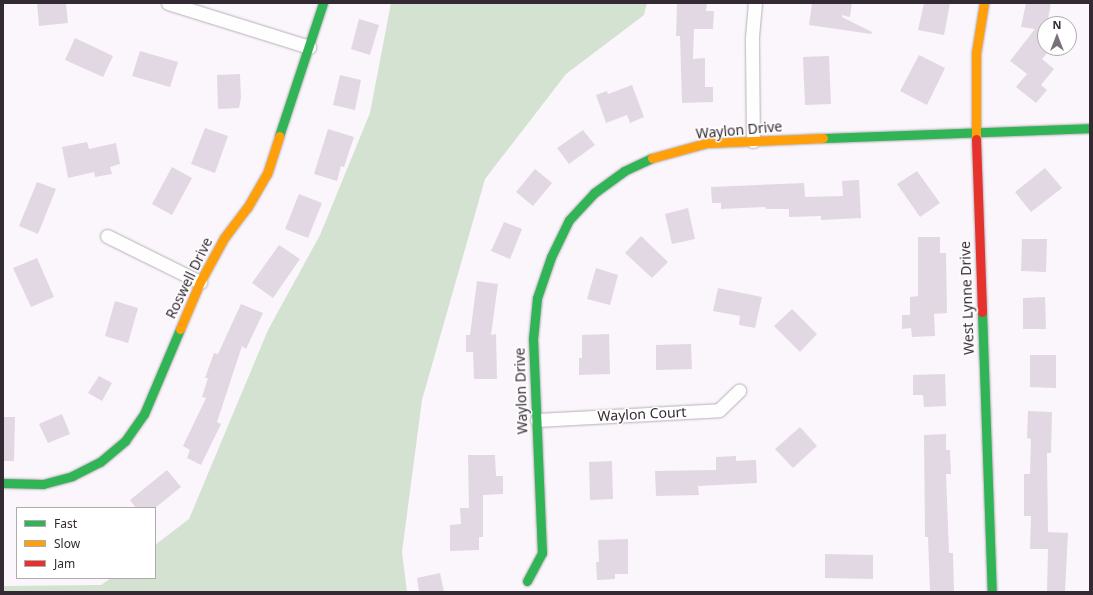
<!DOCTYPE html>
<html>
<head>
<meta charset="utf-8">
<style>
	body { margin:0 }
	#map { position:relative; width:1093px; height:595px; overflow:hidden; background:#fbf6fb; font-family:"Noto Sans",sans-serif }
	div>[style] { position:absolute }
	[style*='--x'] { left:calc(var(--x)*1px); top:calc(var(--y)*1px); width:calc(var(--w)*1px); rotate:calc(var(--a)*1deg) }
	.green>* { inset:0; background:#d3e2d1 }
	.building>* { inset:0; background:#e2d8e3 }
	.roads { filter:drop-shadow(0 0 1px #b6b0b7) drop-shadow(0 0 1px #b6b0b7) }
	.street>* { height:13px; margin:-6.5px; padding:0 6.5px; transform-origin:6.5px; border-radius:6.5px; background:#fefefe }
	.fast>* { height:9px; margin:-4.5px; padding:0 4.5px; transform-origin:4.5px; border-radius:4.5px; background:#30b455 }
	.slow>* { height:9px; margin:-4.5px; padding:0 4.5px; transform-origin:4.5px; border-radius:4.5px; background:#ff9f0a }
	.jam>* { height:9px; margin:-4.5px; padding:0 4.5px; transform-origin:4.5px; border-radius:4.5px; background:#e5322d }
	span { translate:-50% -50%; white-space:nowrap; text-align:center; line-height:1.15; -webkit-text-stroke:3px #fff; paint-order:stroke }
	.street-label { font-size:14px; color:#342a34 }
	.frame { position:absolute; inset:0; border:4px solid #342a34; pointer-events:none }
	.legend { position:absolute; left:16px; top:507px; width:140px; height:72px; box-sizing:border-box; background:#fff; border:1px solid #aeaaae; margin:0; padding:5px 7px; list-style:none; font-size:12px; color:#342a34 }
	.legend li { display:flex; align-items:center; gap:8px; height:20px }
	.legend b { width:20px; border:1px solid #aeaaae }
	.north { position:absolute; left:1037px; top:16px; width:40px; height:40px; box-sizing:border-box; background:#fff; border:1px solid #aeaaae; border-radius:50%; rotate:0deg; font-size:11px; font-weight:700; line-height:16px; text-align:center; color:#342a34 }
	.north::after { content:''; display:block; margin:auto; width:14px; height:18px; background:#7a717a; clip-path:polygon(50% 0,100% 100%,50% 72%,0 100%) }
</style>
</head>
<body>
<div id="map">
	<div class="green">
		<div style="clip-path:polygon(391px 3px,647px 3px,644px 15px,566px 74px,485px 179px,422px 400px,402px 552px,407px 592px,3px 592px,3px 586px,101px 585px,111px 578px,155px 578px,155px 545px,189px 519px,268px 330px,320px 235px,370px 113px)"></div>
	</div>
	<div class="building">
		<div style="clip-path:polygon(37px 3px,66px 4px,68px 23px,39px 26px)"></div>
		<div style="clip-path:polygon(677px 3px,707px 3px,706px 11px,714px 11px,713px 29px,694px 29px,693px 59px,705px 58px,705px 87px,713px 87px,713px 102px,682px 103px,680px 36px,676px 36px)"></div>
		<div style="clip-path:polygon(812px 3px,852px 3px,850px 17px,842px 15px,842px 17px,872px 32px,871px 34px,809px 25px)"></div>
		<div style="clip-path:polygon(924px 3px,950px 3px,944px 35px,918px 30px)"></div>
		<div style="clip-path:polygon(1026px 3px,1051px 3px,1047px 24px,1045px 24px,1045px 48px,1049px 51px,1042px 59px,1054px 69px,1041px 85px,1047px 90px,1036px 103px,1016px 87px,1027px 74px,1010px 61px,1035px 29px,1021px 27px)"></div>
		<div style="clip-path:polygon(359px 19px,379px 25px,370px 55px,351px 49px)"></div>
		<div style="clip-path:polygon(75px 38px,113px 56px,103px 77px,65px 60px)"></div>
		<div style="clip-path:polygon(140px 51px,178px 62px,170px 87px,132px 76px)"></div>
		<div style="clip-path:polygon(919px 55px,945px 68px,927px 105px,900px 91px)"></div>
		<div style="clip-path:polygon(829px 56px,831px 104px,805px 105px,803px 57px)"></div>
		<div style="clip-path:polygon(240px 74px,241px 98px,239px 108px,218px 109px,217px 75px)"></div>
		<div style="clip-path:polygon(340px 75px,361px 80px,355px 110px,333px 105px)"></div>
		<div style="clip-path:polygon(632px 85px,644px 117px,630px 123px,627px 115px,606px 123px,596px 95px,607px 91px,608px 94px)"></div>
		<div style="clip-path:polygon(205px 128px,228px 136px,215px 173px,191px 164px)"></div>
		<div style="clip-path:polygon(328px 129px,354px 137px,344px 167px,341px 166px,337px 181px,314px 174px)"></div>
		<div style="clip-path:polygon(583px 130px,595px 145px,569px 164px,557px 148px)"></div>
		<div style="clip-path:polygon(87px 142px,89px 149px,116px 143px,120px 164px,110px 167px,112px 174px,95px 177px,94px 172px,68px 178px,62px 147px)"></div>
		<div style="clip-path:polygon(172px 167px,192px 178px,172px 215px,152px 204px)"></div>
		<div style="clip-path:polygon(1045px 168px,1062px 188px,1031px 212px,1015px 192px)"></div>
		<div style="clip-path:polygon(535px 169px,552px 183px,533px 206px,516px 192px)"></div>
		<div style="clip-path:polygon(917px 171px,940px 203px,920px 217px,897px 184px)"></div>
		<div style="clip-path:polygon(859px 180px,861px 218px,821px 220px,821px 216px,789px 217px,789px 209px,766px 209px,766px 207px,721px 209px,721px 203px,712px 203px,711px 187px,804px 183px,805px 197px,843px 196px,842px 181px)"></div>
		<div style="clip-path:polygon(37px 182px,56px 189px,38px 234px,19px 226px)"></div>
		<div style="clip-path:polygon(299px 194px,322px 203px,308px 238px,285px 229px)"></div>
		<div style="clip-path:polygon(688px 208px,695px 239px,672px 244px,665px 214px)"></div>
		<div style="clip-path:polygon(504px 222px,522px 229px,510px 259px,491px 251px)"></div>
		<div style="clip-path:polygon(641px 236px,668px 262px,652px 278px,625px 253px)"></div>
		<div style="clip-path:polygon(918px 237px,940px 237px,940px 253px,946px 253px,947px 313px,934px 314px,935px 336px,912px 337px,911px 328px,902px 329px,902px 315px,910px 315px,910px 297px,918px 296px)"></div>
		<div style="clip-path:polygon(1022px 239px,1047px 239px,1046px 272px,1021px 271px)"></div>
		<div style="clip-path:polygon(279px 245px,300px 259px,273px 298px,252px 283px)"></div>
		<div style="clip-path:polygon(37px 258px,54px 297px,31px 307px,13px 268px)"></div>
		<div style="clip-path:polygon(596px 268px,618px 275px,610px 305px,587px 299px)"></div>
		<div style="clip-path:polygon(477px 281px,498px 284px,491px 335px,496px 334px,497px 379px,474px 379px,473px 352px,466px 352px,466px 335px,470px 335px)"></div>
		<div style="clip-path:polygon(718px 288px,762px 297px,755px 328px,739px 325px,740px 316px,713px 311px)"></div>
		<div style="clip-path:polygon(1045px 297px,1046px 329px,1023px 329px,1023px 298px)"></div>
		<div style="clip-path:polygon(115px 301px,138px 308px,128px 343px,105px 336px)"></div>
		<div style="clip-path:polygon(241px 304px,263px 313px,246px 349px,242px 346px,217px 422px,221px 424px,201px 465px,187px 458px,190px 450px,183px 446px,206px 398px,202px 397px,208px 378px,205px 378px,214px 353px,218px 354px)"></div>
		<div style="clip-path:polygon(792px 309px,817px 334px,800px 352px,774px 326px)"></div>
		<div style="clip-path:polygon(609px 334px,610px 374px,579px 375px,579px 358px,582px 358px,582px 335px)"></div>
		<div style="clip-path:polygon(691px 344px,692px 369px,656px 370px,656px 345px)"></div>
		<div style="clip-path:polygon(1030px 355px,1056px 355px,1056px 388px,1030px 387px)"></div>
		<div style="clip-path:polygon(945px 374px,946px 406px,924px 407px,923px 395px,913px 395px,913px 375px)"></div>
		<div style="clip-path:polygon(99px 376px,112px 383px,102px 401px,88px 393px)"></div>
		<div style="clip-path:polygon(1028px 411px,1052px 412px,1051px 453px,1047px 453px,1048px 532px,1068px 533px,1065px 592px,1047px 592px,1048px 549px,1030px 549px,1031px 516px,1024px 516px,1024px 474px,1030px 474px,1031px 439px,1027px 438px)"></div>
		<div style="clip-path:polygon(62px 414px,70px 434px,48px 443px,39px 424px)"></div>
		<div style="clip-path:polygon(3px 417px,15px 417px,14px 461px,3px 461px)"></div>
		<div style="clip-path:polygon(800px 427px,817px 446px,793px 468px,775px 449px)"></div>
		<div style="clip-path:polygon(946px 434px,946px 450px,950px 450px,951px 474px,946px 474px,949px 553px,953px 553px,954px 592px,930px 592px,928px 537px,925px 537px,924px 435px)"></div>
		<div style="clip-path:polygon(468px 455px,495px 455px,496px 476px,503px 476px,503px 494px,483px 495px,483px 537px,479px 537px,479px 550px,450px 551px,450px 525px,461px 524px,460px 508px,469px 508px)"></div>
		<div style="clip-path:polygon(736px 456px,736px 461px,756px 460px,757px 483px,698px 486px,699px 495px,656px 496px,655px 471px,716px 470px,716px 457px)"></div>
		<div style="clip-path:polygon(612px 461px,613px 499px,590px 500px,589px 462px)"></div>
		<div style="clip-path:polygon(167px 470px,181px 487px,155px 508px,136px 508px,130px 500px)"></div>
		<div style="clip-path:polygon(628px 539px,628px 574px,615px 574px,615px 579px,597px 580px,596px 562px,599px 562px,598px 540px)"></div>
		<div style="clip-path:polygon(825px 554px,873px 555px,873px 579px,825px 578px)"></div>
		<div style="clip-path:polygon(440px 573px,444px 592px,419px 592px,417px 578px)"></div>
	</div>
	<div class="roads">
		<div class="street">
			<div style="--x:168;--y:3;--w:148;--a:17.3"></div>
			<div style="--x:753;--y:141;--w:104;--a:-90.6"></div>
			<div style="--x:752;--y:37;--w:34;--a:-85"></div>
			<div style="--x:107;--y:236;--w:104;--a:26.3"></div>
			<div style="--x:537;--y:420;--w:182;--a:-3.1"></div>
			<div style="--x:719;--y:410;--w:28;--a:-44"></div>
		</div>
		<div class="fast">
			<div style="--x:279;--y:136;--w:140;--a:-71.7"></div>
			<div style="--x:823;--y:138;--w:267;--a:-2.1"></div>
			<div style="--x:982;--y:312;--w:280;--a:88"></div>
			<div style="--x:3;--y:483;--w:40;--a:1.4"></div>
			<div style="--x:43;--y:484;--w:30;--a:-15"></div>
			<div style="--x:72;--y:476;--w:31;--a:-27"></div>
			<div style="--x:100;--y:462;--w:33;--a:-40"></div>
			<div style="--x:125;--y:441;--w:33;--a:-55"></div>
			<div style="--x:144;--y:414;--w:92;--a:-67"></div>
			<div style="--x:527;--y:581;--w:32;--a:-62"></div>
			<div style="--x:542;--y:553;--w:214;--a:-92.4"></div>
			<div style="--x:533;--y:339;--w:41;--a:-84.4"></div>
			<div style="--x:537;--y:298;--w:43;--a:-71.1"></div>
			<div style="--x:551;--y:257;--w:41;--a:-64.1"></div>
			<div style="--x:569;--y:220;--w:37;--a:-47"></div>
			<div style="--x:594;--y:193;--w:37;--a:-36"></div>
			<div style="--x:624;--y:171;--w:31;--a:-25"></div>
		</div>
		<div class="slow">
			<div style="--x:976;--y:139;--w:86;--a:-90"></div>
			<div style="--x:976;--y:53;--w:51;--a:-80.9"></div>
			<div style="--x:652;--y:158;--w:57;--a:-15.3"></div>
			<div style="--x:707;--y:143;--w:116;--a:-2.5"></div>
			<div style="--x:180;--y:329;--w:51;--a:-66.9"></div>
			<div style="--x:200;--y:282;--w:50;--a:-61.4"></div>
			<div style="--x:224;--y:238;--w:38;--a:-53"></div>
			<div style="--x:247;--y:208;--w:39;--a:-60"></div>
			<div style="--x:267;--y:174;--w:40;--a:-72"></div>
		</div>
		<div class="jam">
			<div style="--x:976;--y:139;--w:173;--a:88"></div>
		</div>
	</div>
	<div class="street-label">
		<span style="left:739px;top:130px;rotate:-5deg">Waylon Drive</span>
		<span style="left:189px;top:278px;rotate:-64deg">Roswell Drive</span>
		<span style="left:967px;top:298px;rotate:-92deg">West Lynne Drive</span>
		<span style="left:521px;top:391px;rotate:-92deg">Waylon Drive</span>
		<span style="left:642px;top:414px;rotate:-3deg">Waylon Court</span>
	</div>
	<div class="frame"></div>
	<ul class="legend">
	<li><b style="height:5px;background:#30b455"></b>Fast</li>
	<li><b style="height:5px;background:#ff9f0a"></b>Slow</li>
	<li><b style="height:5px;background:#e5322d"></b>Jam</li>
	</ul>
	<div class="north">N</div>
</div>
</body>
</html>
